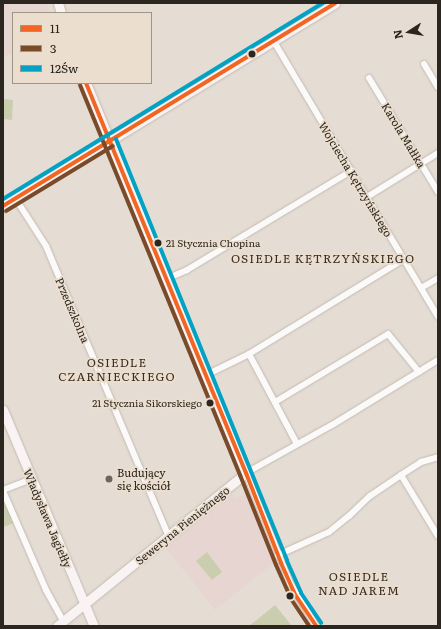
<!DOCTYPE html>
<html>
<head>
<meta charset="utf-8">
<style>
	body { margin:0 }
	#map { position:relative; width:441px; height:629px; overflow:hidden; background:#e5ddd4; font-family:Literata,serif }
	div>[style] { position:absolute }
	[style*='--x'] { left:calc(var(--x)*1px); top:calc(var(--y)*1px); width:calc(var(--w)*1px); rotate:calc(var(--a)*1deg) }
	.education>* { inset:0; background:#e7d5d2 }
	.green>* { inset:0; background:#cbcdaf }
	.roads { filter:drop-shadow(0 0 1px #c1bbb5) drop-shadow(0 0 1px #c1bbb5) }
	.street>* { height:6px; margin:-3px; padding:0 3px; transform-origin:3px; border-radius:3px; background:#fbfaf9 }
	.secondary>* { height:9px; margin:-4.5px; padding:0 4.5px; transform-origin:4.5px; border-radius:4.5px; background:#f9f4f3 }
	.bus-1>* { height:4px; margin:-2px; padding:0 2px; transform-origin:2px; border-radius:2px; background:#f26522 }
	.bus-2>* { height:4px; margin:-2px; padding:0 2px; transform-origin:2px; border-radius:2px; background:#7a4b2a }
	.bus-3>* { height:4px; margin:-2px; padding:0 2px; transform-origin:2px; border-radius:2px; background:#02a2c5 }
	.dots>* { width:11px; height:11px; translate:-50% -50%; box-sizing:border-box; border:2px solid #ebdece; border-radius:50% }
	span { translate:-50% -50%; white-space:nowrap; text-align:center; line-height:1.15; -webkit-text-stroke:3.5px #ebdece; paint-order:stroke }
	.bus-label { font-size:10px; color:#2b2620 }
	.left { translate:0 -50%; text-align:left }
	.right { translate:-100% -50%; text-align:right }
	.street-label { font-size:11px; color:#2b2620 }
	.poi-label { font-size:11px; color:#2b2620 }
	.neighbourhood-label { font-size:12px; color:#392e22; letter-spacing:1px }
	.frame { position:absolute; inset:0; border:4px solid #2b2620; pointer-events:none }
	.legend { position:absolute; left:12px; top:12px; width:140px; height:72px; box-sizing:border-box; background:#ebdece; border:1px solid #9e9488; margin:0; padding:5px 7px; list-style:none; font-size:12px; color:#2b2620 }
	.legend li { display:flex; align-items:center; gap:8px; height:20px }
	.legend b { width:20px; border:1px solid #9e9488 }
	.north { position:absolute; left:389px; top:12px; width:40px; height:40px; -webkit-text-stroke:3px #ebdece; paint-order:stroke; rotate:258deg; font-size:11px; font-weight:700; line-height:16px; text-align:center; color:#2b2620 }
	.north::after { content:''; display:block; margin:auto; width:14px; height:18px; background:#2b2620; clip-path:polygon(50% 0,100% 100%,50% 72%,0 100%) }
</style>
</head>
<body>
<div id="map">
	<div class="education">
		<div style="clip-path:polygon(3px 3px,47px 3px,50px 13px,13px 13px,13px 54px,3px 56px)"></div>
		<div style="clip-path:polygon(232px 494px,236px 498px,247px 494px,275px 562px,215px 610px,165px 547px)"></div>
	</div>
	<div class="green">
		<div style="clip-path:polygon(3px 99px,13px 100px,12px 120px,3px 119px)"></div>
		<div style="clip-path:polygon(3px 499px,14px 523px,3px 527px)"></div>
		<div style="clip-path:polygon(207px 552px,222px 572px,212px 580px,196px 561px)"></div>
		<div style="clip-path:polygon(275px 605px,292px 626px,249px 626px)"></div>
	</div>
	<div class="roads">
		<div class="street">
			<div style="--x:273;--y:40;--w:322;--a:59.2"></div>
			<div style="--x:424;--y:64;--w:27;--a:59"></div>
			<div style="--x:369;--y:78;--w:133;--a:58.8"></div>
			<div style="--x:367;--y:197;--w:84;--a:-31.8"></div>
			<div style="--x:15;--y:198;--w:57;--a:57.1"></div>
			<div style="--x:46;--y:246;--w:316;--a:67.1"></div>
			<div style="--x:166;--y:279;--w:23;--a:-23"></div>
			<div style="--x:187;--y:270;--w:192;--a:-31.1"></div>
			<div style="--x:421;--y:288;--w:20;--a:-30"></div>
			<div style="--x:249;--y:354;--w:102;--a:61.9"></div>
			<div style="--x:206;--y:375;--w:48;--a:-26"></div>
			<div style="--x:249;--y:354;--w:182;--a:-31.5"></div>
			<div style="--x:275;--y:402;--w:132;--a:-31"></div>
			<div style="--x:388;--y:334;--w:49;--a:50.8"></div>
			<div style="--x:401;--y:475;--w:24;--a:-33"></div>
			<div style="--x:421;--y:462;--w:18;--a:-16"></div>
			<div style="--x:3;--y:490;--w:30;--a:-21"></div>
			<div style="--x:3;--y:491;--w:108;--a:66.5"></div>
			<div style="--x:46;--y:590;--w:35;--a:61"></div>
			<div style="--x:278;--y:555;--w:56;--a:-24.3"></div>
			<div style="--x:329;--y:532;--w:26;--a:-39"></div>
			<div style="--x:349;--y:516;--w:29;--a:-44"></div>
			<div style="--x:370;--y:496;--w:37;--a:-34"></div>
			<div style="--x:401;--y:475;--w:71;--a:58.8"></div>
			<div style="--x:316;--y:626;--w:50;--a:-121.2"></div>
			<div style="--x:290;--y:583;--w:118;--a:-111.8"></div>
			<div style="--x:246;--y:473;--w:98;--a:-29.2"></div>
			<div style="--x:332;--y:425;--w:124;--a:-31.5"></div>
		</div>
		<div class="secondary">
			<div style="--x:58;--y:3;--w:10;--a:73"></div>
			<div style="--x:3;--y:206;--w:389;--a:-31.4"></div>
			<div style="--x:3;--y:410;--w:234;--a:67.2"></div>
			<div style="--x:57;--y:626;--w:243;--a:-39"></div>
			<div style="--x:246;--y:473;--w:422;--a:-112.3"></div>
		</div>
	</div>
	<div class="bus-1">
		<div style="--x:86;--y:83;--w:422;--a:67.7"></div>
		<div style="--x:246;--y:473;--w:97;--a:68.7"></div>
		<div style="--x:281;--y:563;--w:36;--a:66"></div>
		<div style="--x:296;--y:596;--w:36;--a:56"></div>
		<div style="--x:3;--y:206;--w:389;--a:-31.4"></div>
	</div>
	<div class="bus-2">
		<div style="--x:80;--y:85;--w:422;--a:67.7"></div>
		<div style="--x:240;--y:475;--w:97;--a:68.2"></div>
		<div style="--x:276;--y:565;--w:37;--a:66"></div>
		<div style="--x:291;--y:599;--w:32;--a:56"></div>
		<div style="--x:6;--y:211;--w:125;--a:-31.3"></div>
	</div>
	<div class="bus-3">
		<div style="--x:116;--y:139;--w:455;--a:67.9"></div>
		<div style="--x:287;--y:561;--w:35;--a:66"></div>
		<div style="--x:301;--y:593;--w:36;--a:56"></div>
		<div style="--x:3;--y:199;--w:375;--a:-31.5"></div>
	</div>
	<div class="dots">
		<div style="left:252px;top:54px;background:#2b2620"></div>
		<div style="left:158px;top:243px;background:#2b2620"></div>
		<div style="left:210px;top:403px;background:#2b2620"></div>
		<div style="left:109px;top:479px;background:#6c665f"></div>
		<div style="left:290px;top:596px;background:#2b2620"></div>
	</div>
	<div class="bus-label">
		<span class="left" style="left:166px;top:243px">21 Stycznia Chopina</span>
		<span class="right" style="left:202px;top:403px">21 Stycznia Sikorskiego</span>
	</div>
	<div class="street-label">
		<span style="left:404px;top:135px;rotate:59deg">Karola Małłka</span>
		<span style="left:356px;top:179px;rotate:59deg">Wojciecha Kętrzyńskiego</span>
		<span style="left:73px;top:310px;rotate:67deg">Przedszkolna</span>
		<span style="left:48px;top:518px;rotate:67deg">Władysława Jagiełły</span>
		<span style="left:182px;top:525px;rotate:-39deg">Seweryna Pieniężnego</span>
	</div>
	<div class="poi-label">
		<span class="left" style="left:117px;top:479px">Budujący<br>się kościół</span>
	</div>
	<div class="neighbourhood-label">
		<span style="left:323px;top:259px">OSIEDLE KĘTRZYŃSKIEGO</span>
		<span style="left:117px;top:370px">OSIEDLE<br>CZARNIECKIEGO</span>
		<span style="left:359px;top:584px">OSIEDLE<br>NAD JAREM</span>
	</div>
	<div class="frame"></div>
	<ul class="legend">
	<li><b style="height:5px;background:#f26522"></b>11</li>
	<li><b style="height:5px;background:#7a4b2a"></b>3</li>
	<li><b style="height:5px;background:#02a2c5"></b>12Św</li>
	</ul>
	<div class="north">N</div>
</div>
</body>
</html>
